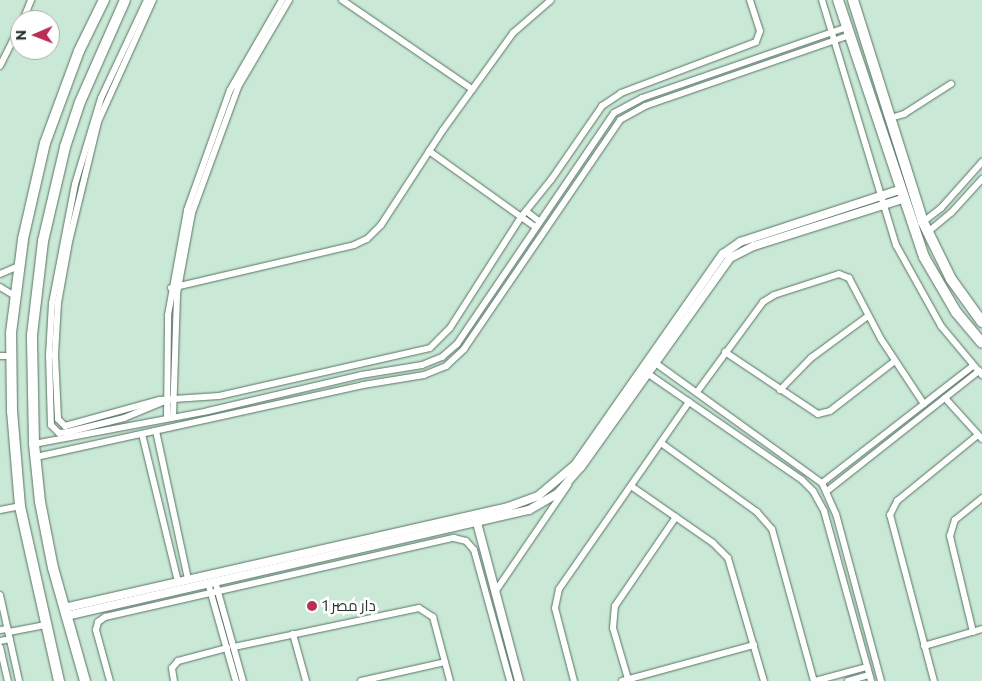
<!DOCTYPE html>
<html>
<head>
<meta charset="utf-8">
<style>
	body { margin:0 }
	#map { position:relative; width:982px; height:681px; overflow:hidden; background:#c9e8d5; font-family:Commissioner,Cairo,sans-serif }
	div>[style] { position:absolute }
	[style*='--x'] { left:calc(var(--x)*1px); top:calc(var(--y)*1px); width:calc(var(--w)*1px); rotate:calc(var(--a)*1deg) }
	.roads { filter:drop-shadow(0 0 1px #587363) drop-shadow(0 0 1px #587363) }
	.minor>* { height:6px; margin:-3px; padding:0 3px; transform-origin:3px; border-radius:3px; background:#fff }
	.tertiary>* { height:8px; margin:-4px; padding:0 4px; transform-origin:4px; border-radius:4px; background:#fff }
	.primary>* { height:10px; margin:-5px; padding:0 5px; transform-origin:5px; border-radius:5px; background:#fff }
	.trunk>* { height:10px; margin:-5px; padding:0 5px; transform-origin:5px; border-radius:5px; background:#fff }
	.dots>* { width:14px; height:14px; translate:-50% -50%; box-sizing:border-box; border:2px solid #fff; border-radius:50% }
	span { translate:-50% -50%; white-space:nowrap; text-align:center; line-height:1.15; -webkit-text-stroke:5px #fff; paint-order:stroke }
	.poi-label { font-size:15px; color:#27332c }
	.left { translate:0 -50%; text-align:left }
	.north { position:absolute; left:10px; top:10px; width:50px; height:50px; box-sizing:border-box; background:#fff; border:1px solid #a9adab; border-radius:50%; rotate:269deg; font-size:14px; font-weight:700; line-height:20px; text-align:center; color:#27332c }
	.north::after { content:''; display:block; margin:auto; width:18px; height:22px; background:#bb2c56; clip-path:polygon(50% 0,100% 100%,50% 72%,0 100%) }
</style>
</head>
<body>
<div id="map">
	<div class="roads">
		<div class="minor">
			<div style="--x:147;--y:0;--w:108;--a:115.1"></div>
			<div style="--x:101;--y:98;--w:90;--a:106.8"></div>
			<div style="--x:75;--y:184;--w:121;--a:100.9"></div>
			<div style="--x:52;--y:303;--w:52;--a:93.3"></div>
			<div style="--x:49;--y:355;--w:70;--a:88.4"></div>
			<div style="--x:51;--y:425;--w:11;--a:45"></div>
			<div style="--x:59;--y:433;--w:9;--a:-6"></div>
			<div style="--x:68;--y:432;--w:58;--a:-14"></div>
			<div style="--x:124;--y:418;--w:47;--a:-22.7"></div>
			<div style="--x:153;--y:0;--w:134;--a:114.3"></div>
			<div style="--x:98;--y:122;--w:123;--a:103.6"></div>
			<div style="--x:69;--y:242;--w:62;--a:100.2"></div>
			<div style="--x:58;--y:303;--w:52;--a:93.3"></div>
			<div style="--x:55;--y:355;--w:64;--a:87.3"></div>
			<div style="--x:58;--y:419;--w:10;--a:45"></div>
			<div style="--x:65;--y:426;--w:98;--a:-15.5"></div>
			<div style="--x:159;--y:400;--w:60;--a:-3.8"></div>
			<div style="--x:219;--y:396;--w:216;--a:-12.8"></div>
			<div style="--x:430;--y:348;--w:28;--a:-45"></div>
			<div style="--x:450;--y:328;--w:132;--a:-57.4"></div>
			<div style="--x:521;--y:217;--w:48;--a:-51"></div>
			<div style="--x:551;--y:180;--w:90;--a:-55.4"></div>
			<div style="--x:602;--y:106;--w:23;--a:-34"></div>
			<div style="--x:621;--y:93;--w:144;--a:-20.7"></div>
			<div style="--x:756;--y:42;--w:12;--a:-70"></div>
			<div style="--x:760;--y:31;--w:33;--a:-108"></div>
			<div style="--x:342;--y:0;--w:158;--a:34.4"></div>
			<div style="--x:822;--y:0;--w:256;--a:73.2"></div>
			<div style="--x:896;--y:245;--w:93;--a:60.9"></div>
			<div style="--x:941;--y:326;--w:64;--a:50.1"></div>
			<div style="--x:23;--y:20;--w:22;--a:-68"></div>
			<div style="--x:0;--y:66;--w:45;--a:-63.4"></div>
			<div style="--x:891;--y:118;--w:14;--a:-17"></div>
			<div style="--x:904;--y:114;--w:56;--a:-32.6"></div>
			<div style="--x:429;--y:151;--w:130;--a:35.6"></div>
			<div style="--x:526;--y:211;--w:16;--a:38"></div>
			<div style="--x:923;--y:222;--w:23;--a:-38"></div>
			<div style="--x:941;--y:208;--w:62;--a:-48.3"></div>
			<div style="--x:928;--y:232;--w:30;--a:-40"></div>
			<div style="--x:951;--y:213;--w:46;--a:-47.6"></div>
			<div style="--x:0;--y:274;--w:21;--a:-23"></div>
			<div style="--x:0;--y:287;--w:17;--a:31"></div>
			<div style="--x:171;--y:288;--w:188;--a:-13.2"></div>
			<div style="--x:354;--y:245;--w:14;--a:-25"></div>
			<div style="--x:367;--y:239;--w:20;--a:-45"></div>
			<div style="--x:381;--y:225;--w:113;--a:-56.9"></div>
			<div style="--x:443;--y:130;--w:120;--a:-54.2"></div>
			<div style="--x:513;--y:33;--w:50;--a:-41"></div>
			<div style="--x:725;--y:352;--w:112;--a:33.7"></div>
			<div style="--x:818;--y:414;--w:12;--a:-14"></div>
			<div style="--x:830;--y:411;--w:82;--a:-37.6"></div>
			<div style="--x:0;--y:356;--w:11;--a:0"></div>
			<div style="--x:654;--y:362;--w:207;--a:35.8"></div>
			<div style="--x:822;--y:483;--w:34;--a:66"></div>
			<div style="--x:836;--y:514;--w:173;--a:74.9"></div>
			<div style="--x:647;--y:373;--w:188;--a:34.6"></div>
			<div style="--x:802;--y:480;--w:16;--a:45"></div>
			<div style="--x:813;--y:491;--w:23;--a:61"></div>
			<div style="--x:824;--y:511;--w:176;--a:74.5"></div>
			<div style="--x:780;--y:390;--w:45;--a:-45.9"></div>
			<div style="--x:811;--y:358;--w:71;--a:-36.4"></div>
			<div style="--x:697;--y:392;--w:112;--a:-53.7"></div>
			<div style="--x:763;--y:302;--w:13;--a:-32"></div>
			<div style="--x:774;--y:295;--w:68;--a:-17.9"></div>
			<div style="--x:839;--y:274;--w:11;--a:22"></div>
			<div style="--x:849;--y:278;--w:69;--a:62.3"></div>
			<div style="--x:881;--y:339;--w:78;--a:56.5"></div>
			<div style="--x:945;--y:398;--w:55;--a:47.9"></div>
			<div style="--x:173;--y:417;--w:123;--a:-88.1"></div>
			<div style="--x:177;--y:294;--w:82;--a:-79.5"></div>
			<div style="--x:192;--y:213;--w:134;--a:-69.9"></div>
			<div style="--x:238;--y:87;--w:101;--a:-59.6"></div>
			<div style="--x:167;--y:418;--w:103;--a:-89.4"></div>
			<div style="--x:168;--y:315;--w:107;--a:-79.7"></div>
			<div style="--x:187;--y:210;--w:127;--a:-70.3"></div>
			<div style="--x:230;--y:90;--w:104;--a:-60"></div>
			<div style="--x:156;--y:431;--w:151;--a:77.8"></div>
			<div style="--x:142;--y:434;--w:152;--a:76.3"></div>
			<div style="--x:661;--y:443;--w:118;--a:35.7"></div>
			<div style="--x:757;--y:512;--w:23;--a:49"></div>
			<div style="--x:772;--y:529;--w:158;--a:74.6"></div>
			<div style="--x:34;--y:444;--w:177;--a:-10.7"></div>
			<div style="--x:208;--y:411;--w:157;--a:-13.2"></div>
			<div style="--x:361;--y:375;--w:62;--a:-9.3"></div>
			<div style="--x:422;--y:365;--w:22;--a:-22"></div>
			<div style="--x:442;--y:357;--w:20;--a:-41"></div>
			<div style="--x:457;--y:344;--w:279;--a:-55.8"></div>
			<div style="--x:614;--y:113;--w:32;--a:-28"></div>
			<div style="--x:642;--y:98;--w:217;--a:-19.1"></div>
			<div style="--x:36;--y:457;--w:335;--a:-12.4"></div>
			<div style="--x:363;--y:385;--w:62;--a:-9.3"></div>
			<div style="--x:424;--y:375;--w:24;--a:-22"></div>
			<div style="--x:446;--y:366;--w:25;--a:-43"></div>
			<div style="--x:464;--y:349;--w:277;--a:-55.7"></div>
			<div style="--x:620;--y:120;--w:29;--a:-29"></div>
			<div style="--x:645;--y:106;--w:217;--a:-19.1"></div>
			<div style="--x:822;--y:483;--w:191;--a:-37.8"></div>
			<div style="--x:631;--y:486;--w:100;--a:34.8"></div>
			<div style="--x:713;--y:543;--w:21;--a:45"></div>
			<div style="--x:728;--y:558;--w:128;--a:73.7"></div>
			<div style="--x:827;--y:491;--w:194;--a:-38.3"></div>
			<div style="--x:0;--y:510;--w:20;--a:-11"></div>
			<div style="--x:215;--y:581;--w:104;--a:74.4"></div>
			<div style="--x:208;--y:583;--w:102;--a:74.1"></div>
			<div style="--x:495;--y:592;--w:130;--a:-55.7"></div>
			<div style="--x:0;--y:595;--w:88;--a:77.5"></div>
			<div style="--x:0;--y:630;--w:8;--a:-7"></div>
			<div style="--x:9;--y:632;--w:37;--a:-11"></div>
			<div style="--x:973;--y:632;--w:99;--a:-103.5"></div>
			<div style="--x:950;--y:536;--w:17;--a:-73"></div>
			<div style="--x:955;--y:520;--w:35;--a:-39"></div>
			<div style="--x:293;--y:634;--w:49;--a:74.5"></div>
			<div style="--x:0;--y:641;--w:10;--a:-11"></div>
			<div style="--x:924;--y:646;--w:60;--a:-16.3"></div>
			<div style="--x:0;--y:647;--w:35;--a:77"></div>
			<div style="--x:234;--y:647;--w:189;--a:-11.9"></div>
			<div style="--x:419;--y:608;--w:17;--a:33"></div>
			<div style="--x:433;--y:617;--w:66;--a:75.1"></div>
			<div style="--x:628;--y:679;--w:53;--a:-106.4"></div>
			<div style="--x:613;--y:628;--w:22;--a:-85"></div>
			<div style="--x:615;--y:606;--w:108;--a:-55.6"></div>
			<div style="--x:110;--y:681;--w:53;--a:-105.4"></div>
			<div style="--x:96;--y:630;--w:8;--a:-76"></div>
			<div style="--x:98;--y:622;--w:9;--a:-36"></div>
			<div style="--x:105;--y:617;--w:358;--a:-12.8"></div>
			<div style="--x:454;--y:538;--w:12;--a:14"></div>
			<div style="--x:466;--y:541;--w:12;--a:48"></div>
			<div style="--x:474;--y:550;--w:136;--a:74.6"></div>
			<div style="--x:174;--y:681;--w:13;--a:-99"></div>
			<div style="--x:172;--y:668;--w:9;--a:-49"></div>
			<div style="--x:178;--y:661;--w:51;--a:-14.9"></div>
			<div style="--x:361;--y:681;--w:86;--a:-12.7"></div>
			<div style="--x:574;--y:681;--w:75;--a:-104.6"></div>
			<div style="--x:555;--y:608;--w:19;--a:-78"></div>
			<div style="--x:559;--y:589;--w:228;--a:-55.2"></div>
			<div style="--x:622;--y:681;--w:137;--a:-15.3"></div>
			<div style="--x:815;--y:681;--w:54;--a:-15.1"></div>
			<div style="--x:848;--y:681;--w:22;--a:-16"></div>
			<div style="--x:934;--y:681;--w:172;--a:-104.8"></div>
			<div style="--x:890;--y:515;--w:16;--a:-63"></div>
			<div style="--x:897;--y:501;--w:104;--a:-39.2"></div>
		</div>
		<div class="tertiary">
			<div style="--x:476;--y:519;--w:168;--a:75.1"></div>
			<div style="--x:64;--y:608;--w:455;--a:-12.8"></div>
			<div style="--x:508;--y:507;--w:32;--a:-20"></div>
			<div style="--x:538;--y:496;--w:48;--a:-40"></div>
			<div style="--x:575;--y:465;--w:258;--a:-55"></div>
			<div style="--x:723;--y:254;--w:21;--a:-35"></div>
			<div style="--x:740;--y:242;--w:167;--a:-18.1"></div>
			<div style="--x:66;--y:616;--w:475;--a:-12.9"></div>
			<div style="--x:529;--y:510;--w:34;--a:-30"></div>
			<div style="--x:558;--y:493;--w:35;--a:-49"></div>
			<div style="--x:581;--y:467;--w:257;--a:-54.5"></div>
			<div style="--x:730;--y:258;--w:27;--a:-27"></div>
			<div style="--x:754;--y:246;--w:155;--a:-17.6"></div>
		</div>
		<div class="primary">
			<div style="--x:838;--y:0;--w:271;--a:71.5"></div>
			<div style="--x:924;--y:257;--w:64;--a:59.8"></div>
			<div style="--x:956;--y:312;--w:40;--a:50"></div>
			<div style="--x:853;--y:0;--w:233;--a:72.5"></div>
			<div style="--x:923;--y:222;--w:64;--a:63.8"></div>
			<div style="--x:951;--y:279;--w:53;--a:54.2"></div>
		</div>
		<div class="trunk">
			<div style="--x:59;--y:681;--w:179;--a:-102.6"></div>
			<div style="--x:20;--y:506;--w:95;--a:-94.8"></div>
			<div style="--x:12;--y:411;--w:78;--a:-90.7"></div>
			<div style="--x:11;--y:333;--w:95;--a:-82.7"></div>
			<div style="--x:23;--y:239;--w:98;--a:-77.1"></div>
			<div style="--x:45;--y:143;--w:98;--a:-69.7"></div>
			<div style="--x:79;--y:51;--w:57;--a:-63.9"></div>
			<div style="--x:85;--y:681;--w:117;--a:-105.8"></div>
			<div style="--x:53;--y:568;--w:67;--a:-101.1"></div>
			<div style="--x:40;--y:502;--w:58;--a:-95.9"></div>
			<div style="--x:34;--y:444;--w:109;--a:-91.1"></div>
			<div style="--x:32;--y:335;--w:95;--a:-83.3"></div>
			<div style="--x:43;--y:241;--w:97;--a:-76.8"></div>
			<div style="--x:65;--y:147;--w:47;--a:-71.6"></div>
			<div style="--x:80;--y:102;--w:111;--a:-66.2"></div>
		</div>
	</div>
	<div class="dots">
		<div style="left:312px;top:606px;background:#bb2c56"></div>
	</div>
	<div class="poi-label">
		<span class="left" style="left:322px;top:606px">دار مصر 1</span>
	</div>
	<div class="north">N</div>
</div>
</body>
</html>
